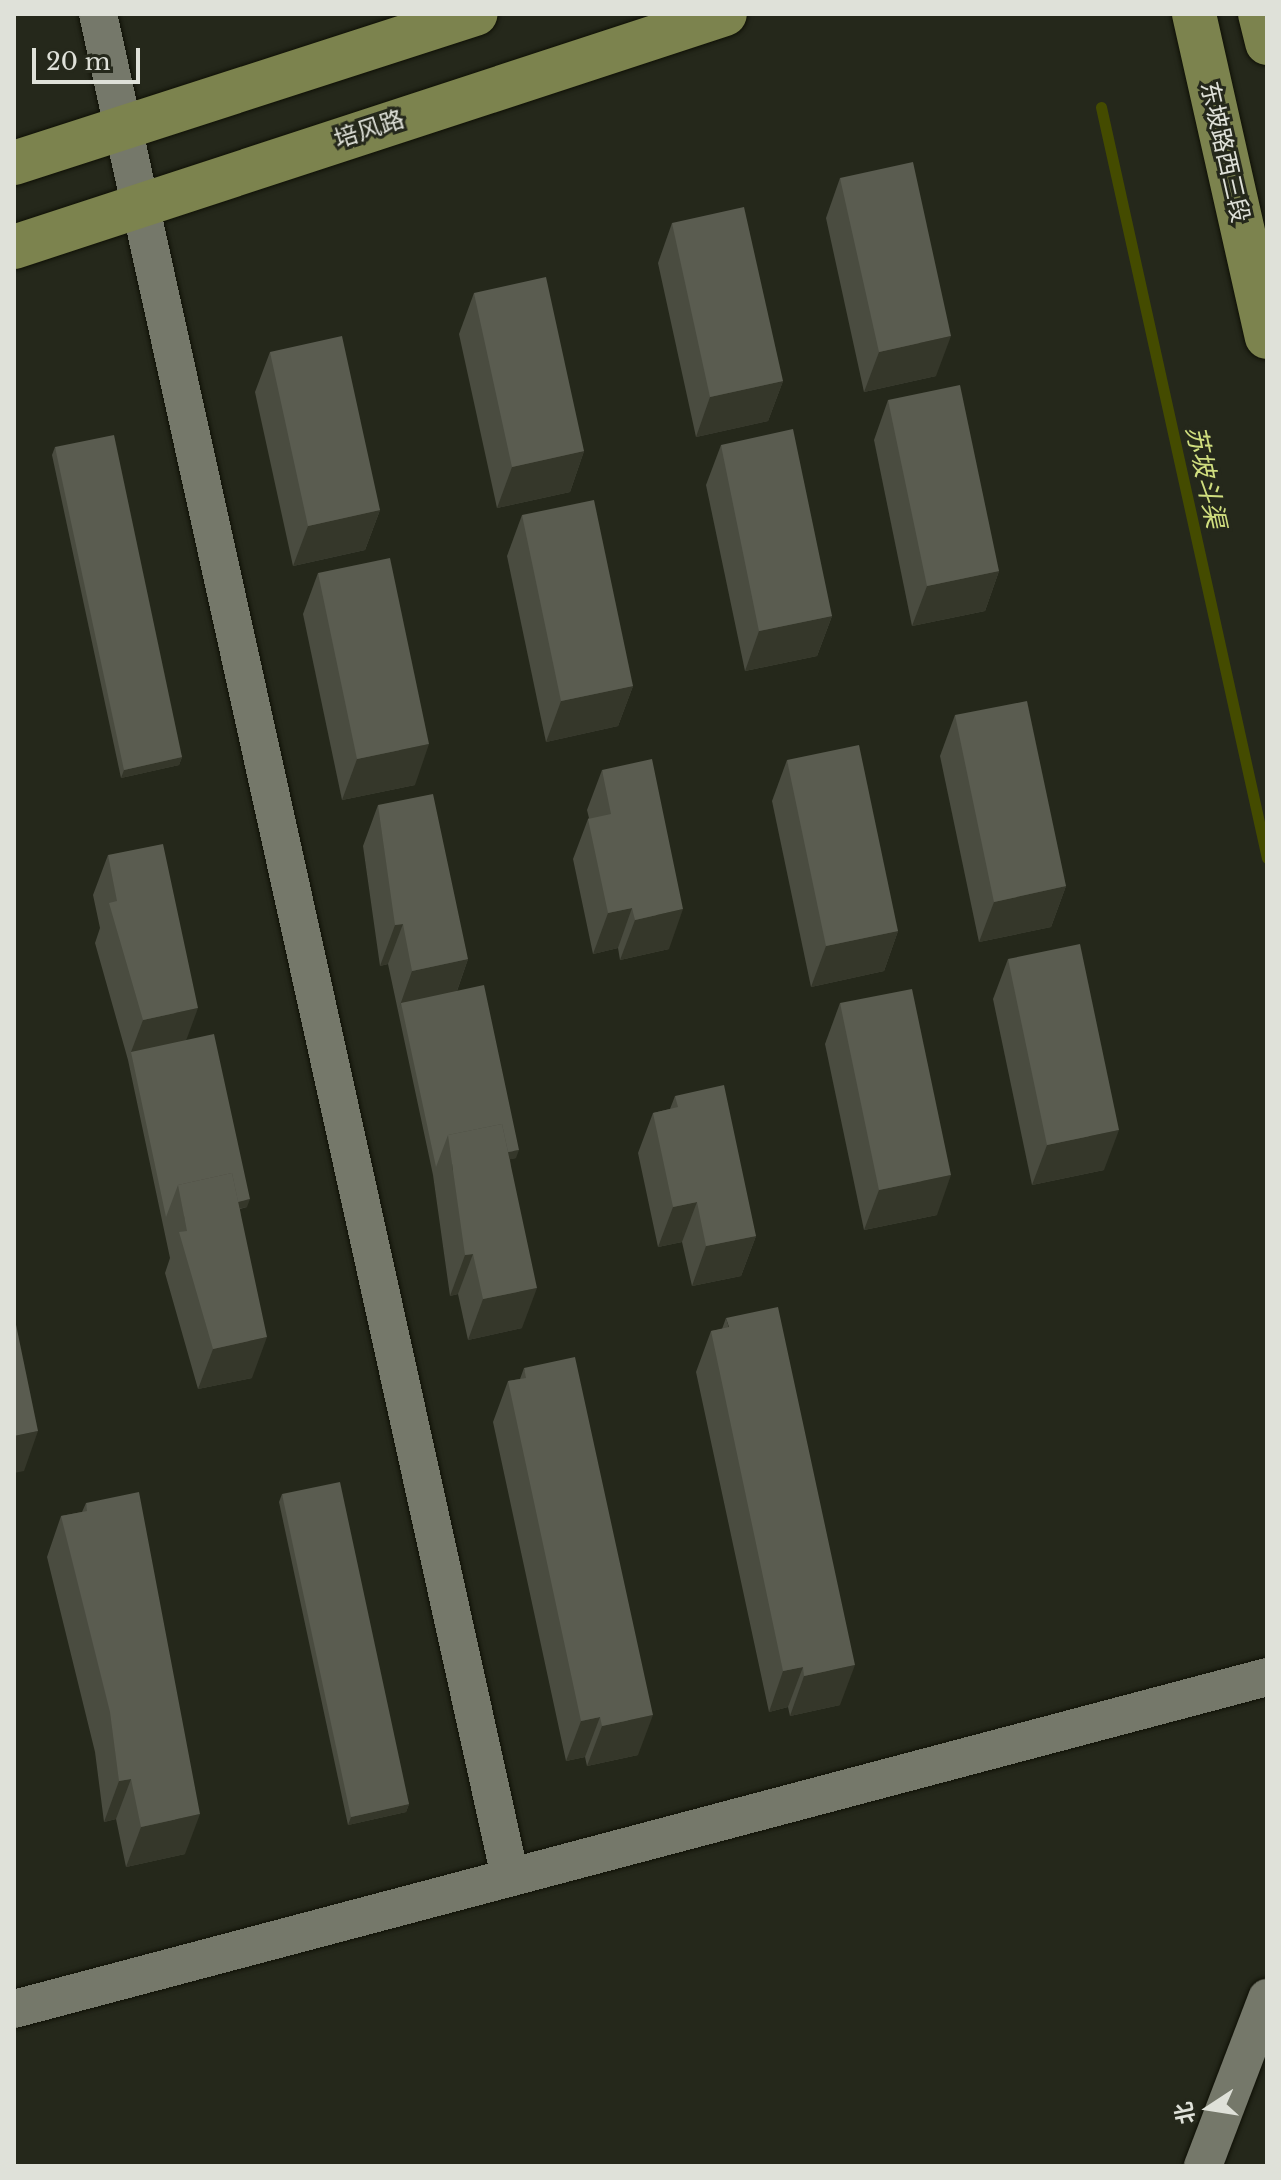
<!DOCTYPE html>
<html>
<head>
<meta charset="utf-8">
<style>
	body { margin:0 }
	#map { position:relative; width:1281px; height:2180px; overflow:hidden; background:#25281b; font-family:"Libre Baskerville","Noto Sans SC",serif }
	div>[style] { position:absolute }
	[style*='--x'] { left:calc(var(--x)*1px); top:calc(var(--y)*1px); width:calc(var(--w)*1px); rotate:calc(var(--a)*1deg) }
	.stream>* { height:11px; margin:-5.5px; padding:0 5.5px; transform-origin:5.5px; border-radius:5.5px; background:#444b00 }
	.roads { filter:drop-shadow(0 0 2px #0f1006) drop-shadow(0 0 2px #0f1006) }
	.minor>* { height:38px; margin:-19px; padding:0 19px; transform-origin:19px; border-radius:19px; background:#75786a }
	.major>* { height:44px; margin:-22px; padding:0 22px; transform-origin:22px; border-radius:22px; background:#7c834e }
	.wall>* { inset:0; background:#4a4c40 }
	.shaded-wall>* { inset:0; background:#35372a }
	.building>* { inset:0; background:#5a5c50 }
	span { translate:-50% -50%; white-space:nowrap; text-align:center; line-height:1.15; -webkit-text-stroke:6px #25281b; paint-order:stroke }
	.street-label { font-size:24px; color:#dfe1d9 }
	.water-label { font-size:26px; color:#d0de7f; font-style:italic }
	.frame { position:absolute; inset:0; border:16px solid #dfe1d9; pointer-events:none }
	.north { position:absolute; left:1169px; top:2068px; width:80px; height:80px; -webkit-text-stroke:6px #25281b; paint-order:stroke; rotate:258deg; font-size:22px; font-weight:700; line-height:32px; text-align:center; color:#dfe1d9 }
	.north::after { content:''; display:block; margin:auto; width:28px; height:36px; background:#dfe1d9; clip-path:polygon(50% 0,100% 100%,50% 72%,0 100%) }
	.scale { position:absolute; left:32px; top:48px; width:108px; height:36px; box-sizing:border-box; border:4px solid #dfe1d9; border-top:0; padding-left:10px; font-size:24px; line-height:28px; white-space:nowrap; color:#dfe1d9; -webkit-text-stroke:6px #25281b; paint-order:stroke }
</style>
</head>
<body>
<div id="map">
	<div class="stream">
		<div style="--x:1101;--y:107;--w:769;--a:77.54"></div>
	</div>
	<div class="roads">
		<div class="minor">
			<div style="--x:98;--y:14;--w:1908;--a:77.53"></div>
			<div style="--x:14;--y:2009;--w:1296;--a:-14.84"></div>
			<div style="--x:1203;--y:2166;--w:180;--a:-69.1"></div>
		</div>
		<div class="major">
			<div style="--x:1194;--y:14;--w:331;--a:77.3"></div>
			<div style="--x:1260;--y:14;--w:30;--a:76"></div>
			<div style="--x:14;--y:163;--w:485;--a:-17.9"></div>
			<div style="--x:14;--y:247;--w:748;--a:-18.14"></div>
		</div>
	</div>
	<div class="wall">
		<div style="clip-path:polygon(840px 178px,936px 376px,864px 392px,826px 218px)"></div>
		<div style="clip-path:polygon(672px 223px,783px 381px,768px 421px,696px 437px,658px 263px)"></div>
		<div style="clip-path:polygon(474px 293px,584px 451px,570px 492px,497px 508px,459px 334px)"></div>
		<div style="clip-path:polygon(270px 352px,380px 510px,365px 550px,293px 566px,255px 392px)"></div>
		<div style="clip-path:polygon(888px 400px,999px 571px,985px 611px,912px 626px,874px 440px)"></div>
		<div style="clip-path:polygon(721px 445px,832px 616px,817px 656px,745px 671px,706px 485px)"></div>
		<div style="clip-path:polygon(55px 447px,182px 757px,179px 765px,121px 778px,52px 455px)"></div>
		<div style="clip-path:polygon(522px 515px,633px 686px,618px 726px,546px 742px,507px 556px)"></div>
		<div style="clip-path:polygon(318px 573px,415px 785px,342px 800px,303px 614px)"></div>
		<div style="clip-path:polygon(955px 715px,1066px 886px,1051px 927px,979px 942px,940px 756px)"></div>
		<div style="clip-path:polygon(787px 760px,898px 931px,884px 971px,811px 987px,772px 801px)"></div>
		<div style="clip-path:polygon(602px 770px,669px 949px,620px 960px,618px 948px,593px 954px,573px 859px,588px 819px,589px 818px,587px 810px)"></div>
		<div style="clip-path:polygon(378px 805px,468px 959px,457px 991px,516px 1158px,510px 1159px,522px 1328px,468px 1340px,458px 1294px,450px 1296px,433px 1175px,388px 964px,380px 966px,363px 846px)"></div>
		<div style="clip-path:polygon(108px 855px,186px 1040px,247px 1207px,240px 1209px,252px 1378px,198px 1389px,165px 1273px,170px 1258px,128px 1060px,95px 943px,100px 928px,93px 895px)"></div>
		<div style="clip-path:polygon(1008px 959px,1104px 1170px,1032px 1185px,993px 999px)"></div>
		<div style="clip-path:polygon(840px 1003px,937px 1215px,864px 1230px,825px 1044px)"></div>
		<div style="clip-path:polygon(675px 1096px,756px 1236px,741px 1276px,692px 1286px,682px 1242px,658px 1247px,638px 1153px,653px 1113px,670px 1109px)"></div>
		<div style="clip-path:polygon(726px 1318px,840px 1705px,790px 1716px,788px 1707px,769px 1712px,696px 1372px,711px 1331px,722px 1329px)"></div>
		<div style="clip-path:polygon(524px 1368px,638px 1755px,587px 1766px,585px 1757px,566px 1761px,493px 1422px,508px 1381px,520px 1379px)"></div>
		<div style="clip-path:polygon(282px 1494px,409px 1804px,406px 1812px,348px 1825px,279px 1502px)"></div>
		<div style="clip-path:polygon(86px 1503px,185px 1854px,126px 1867px,116px 1819px,104px 1822px,95px 1752px,47px 1557px,61px 1516px,82px 1512px)"></div>
	</div>
	<div class="shaded-wall">
		<div style="clip-path:polygon(951px 336px,936px 376px,864px 392px,879px 352px)"></div>
		<div style="clip-path:polygon(783px 381px,768px 421px,696px 437px,710px 397px)"></div>
		<div style="clip-path:polygon(584px 451px,570px 492px,497px 508px,512px 467px)"></div>
		<div style="clip-path:polygon(380px 510px,365px 550px,293px 566px,308px 526px)"></div>
		<div style="clip-path:polygon(999px 571px,985px 611px,912px 626px,927px 586px)"></div>
		<div style="clip-path:polygon(832px 616px,817px 656px,745px 671px,759px 631px)"></div>
		<div style="clip-path:polygon(633px 686px,618px 726px,546px 742px,561px 701px)"></div>
		<div style="clip-path:polygon(429px 744px,415px 785px,342px 800px,357px 759px)"></div>
		<div style="clip-path:polygon(182px 757px,179px 765px,121px 778px,124px 770px)"></div>
		<div style="clip-path:polygon(1066px 886px,1051px 927px,979px 942px,994px 902px)"></div>
		<div style="clip-path:polygon(632px 908px,618px 948px,593px 954px,608px 913px)"></div>
		<div style="clip-path:polygon(683px 909px,669px 949px,620px 960px,635px 920px)"></div>
		<div style="clip-path:polygon(403px 924px,388px 964px,380px 966px,395px 925px)"></div>
		<div style="clip-path:polygon(898px 931px,884px 971px,811px 987px,826px 946px)"></div>
		<div style="clip-path:polygon(468px 959px,454px 999px,401px 1003px,398px 1011px,412px 971px)"></div>
		<div style="clip-path:polygon(198px 1008px,183px 1049px,131px 1052px,143px 1020px)"></div>
		<div style="clip-path:polygon(1119px 1130px,1104px 1170px,1032px 1185px,1047px 1145px)"></div>
		<div style="clip-path:polygon(519px 1150px,516px 1158px,453px 1171px,452px 1164px)"></div>
		<div style="clip-path:polygon(951px 1175px,937px 1215px,864px 1230px,879px 1190px)"></div>
		<div style="clip-path:polygon(250px 1199px,247px 1207px,185px 1220px,184px 1213px)"></div>
		<div style="clip-path:polygon(697px 1202px,682px 1242px,658px 1247px,673px 1207px)"></div>
		<div style="clip-path:polygon(756px 1236px,741px 1276px,692px 1286px,706px 1246px)"></div>
		<div style="clip-path:polygon(473px 1254px,458px 1294px,450px 1296px,465px 1255px)"></div>
		<div style="clip-path:polygon(537px 1288px,522px 1328px,468px 1340px,483px 1299px)"></div>
		<div style="clip-path:polygon(267px 1337px,252px 1378px,198px 1389px,213px 1349px)"></div>
		<div style="clip-path:polygon(38px 1431px,24px 1471px,14px 1473px,14px 1436px)"></div>
		<div style="clip-path:polygon(855px 1665px,840px 1705px,790px 1716px,804px 1676px)"></div>
		<div style="clip-path:polygon(803px 1667px,788px 1707px,769px 1712px,783px 1671px)"></div>
		<div style="clip-path:polygon(653px 1715px,638px 1755px,587px 1766px,602px 1726px)"></div>
		<div style="clip-path:polygon(600px 1717px,585px 1757px,566px 1761px,581px 1721px)"></div>
		<div style="clip-path:polygon(131px 1779px,116px 1819px,104px 1822px,119px 1781px)"></div>
		<div style="clip-path:polygon(409px 1804px,406px 1812px,348px 1825px,351px 1817px)"></div>
		<div style="clip-path:polygon(200px 1814px,185px 1854px,126px 1867px,141px 1827px)"></div>
	</div>
	<div class="building">
		<div style="clip-path:polygon(913px 162px,951px 336px,879px 352px,840px 178px)"></div>
		<div style="clip-path:polygon(744px 207px,783px 381px,710px 397px,672px 223px)"></div>
		<div style="clip-path:polygon(546px 277px,584px 451px,512px 467px,474px 293px)"></div>
		<div style="clip-path:polygon(342px 336px,380px 510px,308px 526px,270px 352px)"></div>
		<div style="clip-path:polygon(960px 385px,999px 571px,927px 586px,888px 400px)"></div>
		<div style="clip-path:polygon(793px 429px,832px 616px,759px 631px,721px 445px)"></div>
		<div style="clip-path:polygon(114px 435px,182px 757px,124px 770px,55px 447px)"></div>
		<div style="clip-path:polygon(594px 500px,633px 686px,561px 701px,522px 515px)"></div>
		<div style="clip-path:polygon(390px 558px,429px 744px,357px 759px,318px 573px)"></div>
		<div style="clip-path:polygon(1027px 701px,1066px 886px,994px 902px,955px 715px)"></div>
		<div style="clip-path:polygon(859px 745px,898px 931px,826px 946px,787px 760px)"></div>
		<div style="clip-path:polygon(652px 759px,683px 909px,635px 920px,632px 908px,608px 913px,588px 819px,611px 814px,602px 770px)"></div>
		<div style="clip-path:polygon(433px 794px,468px 959px,412px 971px,403px 924px,395px 925px,378px 805px)"></div>
		<div style="clip-path:polygon(163px 844px,198px 1008px,143px 1020px,109px 903px,117px 901px,108px 855px)"></div>
		<div style="clip-path:polygon(1080px 944px,1119px 1130px,1047px 1145px,1008px 959px)"></div>
		<div style="clip-path:polygon(484px 985px,519px 1150px,508px 1152px,502px 1124px,448px 1135px,436px 1167px,401px 1003px)"></div>
		<div style="clip-path:polygon(912px 989px,951px 1175px,879px 1190px,840px 1003px)"></div>
		<div style="clip-path:polygon(214px 1034px,250px 1199px,238px 1202px,232px 1173px,178px 1185px,166px 1217px,131px 1052px)"></div>
		<div style="clip-path:polygon(724px 1085px,756px 1236px,706px 1246px,697px 1202px,673px 1207px,653px 1113px,678px 1107px,675px 1096px)"></div>
		<div style="clip-path:polygon(502px 1124px,537px 1288px,483px 1299px,473px 1254px,465px 1255px,448px 1135px)"></div>
		<div style="clip-path:polygon(232px 1173px,267px 1337px,213px 1349px,179px 1232px,187px 1231px,178px 1185px)"></div>
		<div style="clip-path:polygon(778px 1307px,855px 1665px,804px 1676px,803px 1667px,783px 1671px,711px 1331px,729px 1327px,726px 1318px)"></div>
		<div style="clip-path:polygon(14px 1315px,38px 1431px,14px 1436px)"></div>
		<div style="clip-path:polygon(575px 1357px,653px 1715px,602px 1726px,600px 1717px,581px 1721px,508px 1381px,526px 1378px,524px 1368px)"></div>
		<div style="clip-path:polygon(340px 1482px,409px 1804px,351px 1817px,282px 1494px)"></div>
		<div style="clip-path:polygon(139px 1492px,200px 1814px,141px 1827px,131px 1779px,119px 1781px,110px 1712px,61px 1516px,87px 1511px,86px 1503px)"></div>
	</div>
	<div class="street-label">
		<span style="left:369px;top:129px;rotate:-18deg">培风路</span>
		<span style="left:1225px;top:152px;rotate:77deg">东坡路西三段</span>
	</div>
	<div class="water-label">
		<span style="left:1205px;top:477px;rotate:78deg">苏坡斗渠</span>
	</div>
	<div class="frame"></div>
	<div class="north">北</div>
	<div class="scale">20 m</div>
</div>
</body>
</html>
